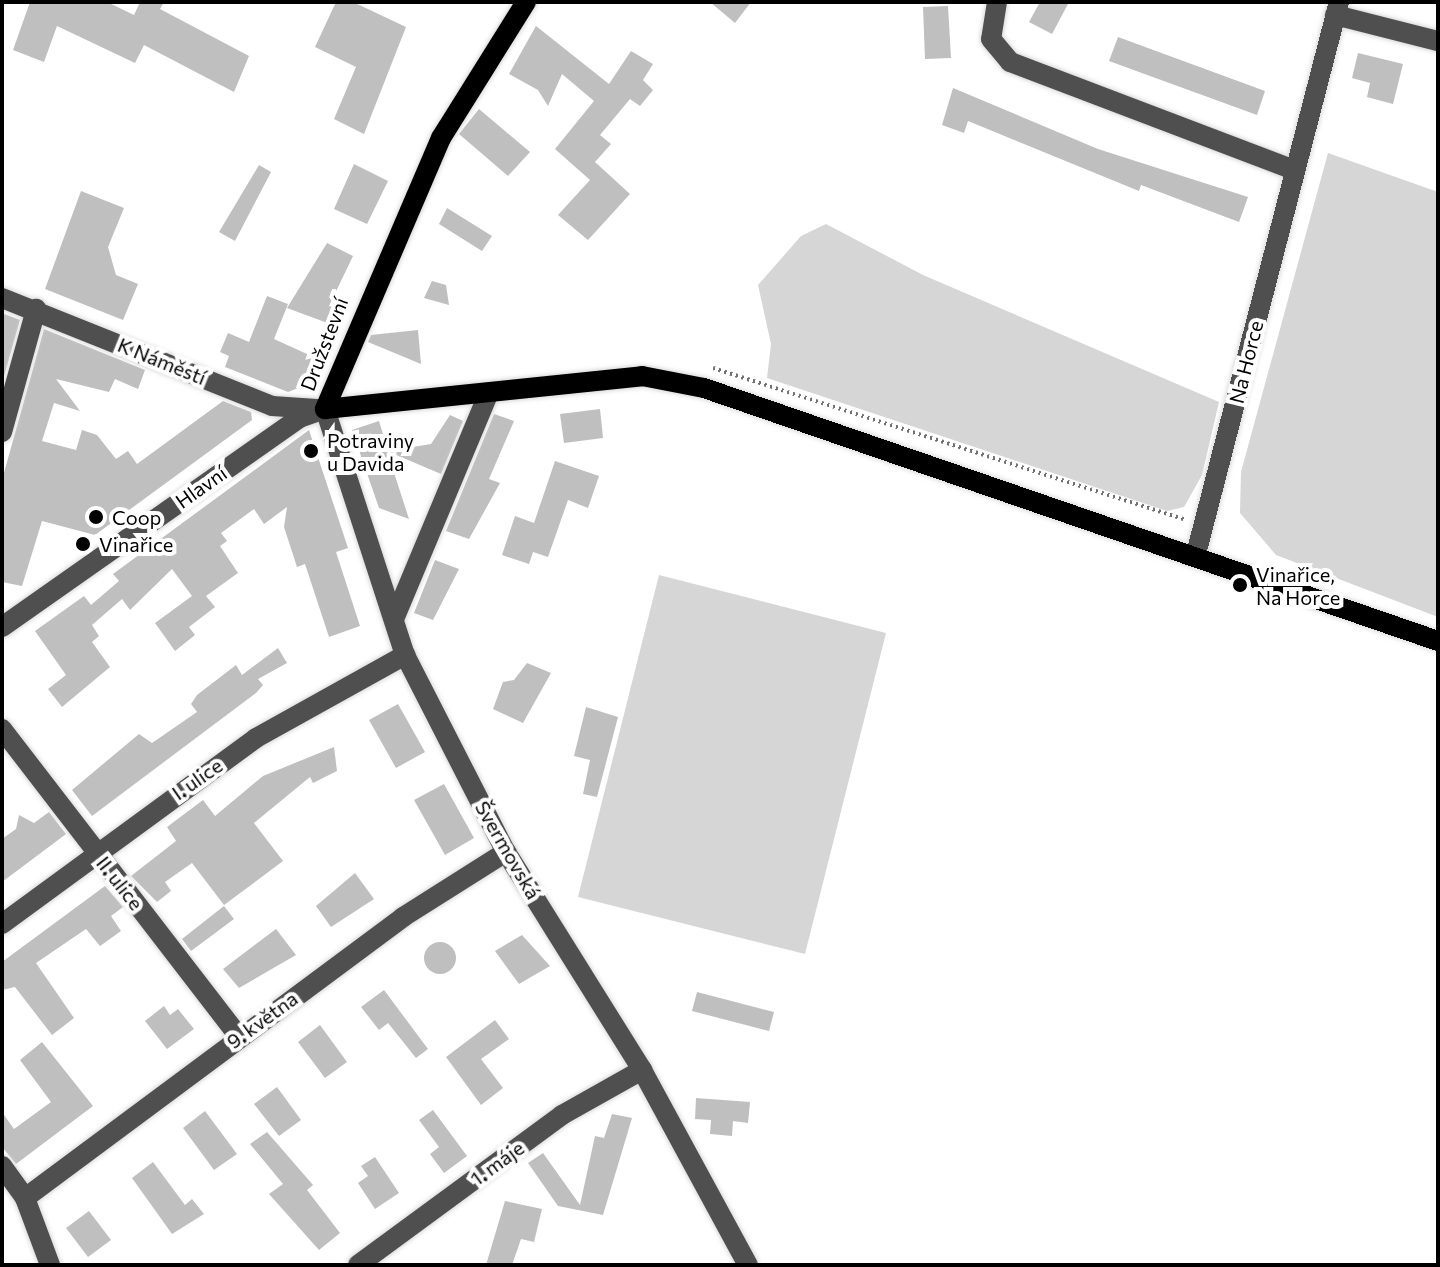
<!DOCTYPE html>
<html>
<head>
<meta charset="utf-8">
<style>
	body { margin:0 }
	#map { position:relative; width:1440px; height:1267px; overflow:hidden; background:#fff; font-family:Commissioner,sans-serif }
	div>[style] { position:absolute }
	[style*='--x'] { left:calc(var(--x)*1px); top:calc(var(--y)*1px); width:calc(var(--w)*1px); rotate:calc(var(--a)*1deg) }
	.green>* { inset:0; background:#d6d6d6 }
	.building>* { inset:0; background:#bfbfbf }
	.round { border-radius:50% }
	.path>* { height:4px; margin-top:-2px; transform-origin:0; background:repeating-linear-gradient(90deg,#717171 0 2px,transparent 0 6px) }
	.roads { filter:drop-shadow(0 0 2px #dbdbdb) drop-shadow(0 0 2px #dbdbdb) }
	.minor>* { height:20px; margin:-10px; padding:0 10px; transform-origin:10px; border-radius:10px; background:#4f4f4f }
	.major>* { height:20px; margin:-10px; padding:0 10px; transform-origin:10px; border-radius:10px; background:#000 }
	.dots>* { width:22px; height:22px; translate:-50% -50%; box-sizing:border-box; border:4px solid #fff; border-radius:50% }
	span { translate:-50% -50%; white-space:nowrap; text-align:center; line-height:1.15; -webkit-text-stroke:8px #fff; paint-order:stroke }
	.street-label { font-size:20px; color:#000 }
	.poi-label { font-size:20px; color:#000 }
	.left { translate:0 -50%; text-align:left }
	.frame { position:absolute; inset:0; border:4px solid #000; pointer-events:none }
</style>
</head>
<body>
<div id="map">
	<div class="green">
		<div style="clip-path:polygon(1328px 153px,1438px 192px,1438px 617px,1276px 555px,1240px 513px,1241px 472px)"></div>
		<div style="clip-path:polygon(826px 224px,923px 275px,1219px 402px,1202px 475px,1184px 507px,1167px 511px,767px 378px,771px 344px,758px 285px,801px 236px)"></div>
		<div style="clip-path:polygon(659px 575px,886px 633px,805px 954px,578px 897px)"></div>
	</div>
	<div class="building">
		<div style="clip-path:polygon(30px 2px,107px 2px,134px 15px,140px 2px,164px 2px,160px 9px,249px 56px,234px 92px,144px 45px,135px 63px,57px 26px,44px 62px,13px 50px)"></div>
		<div style="clip-path:polygon(336px 2px,353px 2px,406px 27px,364px 134px,334px 119px,356px 67px,315px 47px)"></div>
		<div style="clip-path:polygon(710px 2px,751px 2px,735px 23px)"></div>
		<div style="clip-path:polygon(1040px 2px,1069px 2px,1052px 34px,1029px 22px)"></div>
		<div style="clip-path:polygon(948px 6px,951px 58px,925px 59px,923px 7px)"></div>
		<div style="clip-path:polygon(536px 26px,609px 84px,631px 51px,653px 64px,643px 80px,653px 90px,640px 106px,630px 99px,600px 135px,611px 144px,595px 162px,630px 194px,588px 240px,558px 215px,590px 180px,555px 149px,594px 101px,562px 74px,548px 106px,538px 90px,509px 74px)"></div>
		<div style="clip-path:polygon(1118px 37px,1265px 91px,1257px 115px,1109px 61px)"></div>
		<div style="clip-path:polygon(1358px 53px,1403px 64px,1393px 104px,1367px 97px,1370px 83px,1352px 78px)"></div>
		<div style="clip-path:polygon(953px 88px,1098px 149px,1248px 197px,1239px 222px,1141px 185px,1139px 191px,968px 121px,964px 133px,942px 125px)"></div>
		<div style="clip-path:polygon(479px 109px,530px 152px,508px 176px,459px 134px)"></div>
		<div style="clip-path:polygon(354px 164px,388px 181px,367px 224px,334px 209px)"></div>
		<div style="clip-path:polygon(259px 165px,271px 172px,235px 241px,219px 232px)"></div>
		<div style="clip-path:polygon(81px 191px,124px 208px,108px 247px,116px 275px,138px 284px,123px 320px,45px 289px)"></div>
		<div style="clip-path:polygon(447px 208px,492px 236px,482px 251px,439px 224px)"></div>
		<div style="clip-path:polygon(327px 243px,353px 256px,329px 306px,339px 309px,333px 325px,287px 308px)"></div>
		<div style="clip-path:polygon(432px 281px,446px 285px,449px 305px,424px 298px)"></div>
		<div style="clip-path:polygon(267px 296px,288px 304px,274px 339px,318px 359px,306px 385px,288px 392px,225px 367px,229px 356px,220px 352px,228px 333px,249px 342px)"></div>
		<div style="clip-path:polygon(2px 313px,20px 320px,3px 380px,2px 380px)"></div>
		<div style="clip-path:polygon(44px 329px,145px 370px,138px 389px,115px 379px,109px 392px,56px 379px,80px 411px,54px 403px,42px 441px,76px 450px,82px 430px,97px 435px,116px 459px,128px 451px,137px 464px,223px 401px,251px 412px,252px 420px,95px 535px,42px 521px,22px 586px,2px 582px,2px 480px)"></div>
		<div style="clip-path:polygon(418px 330px,421px 364px,368px 342px,371px 335px)"></div>
		<div style="clip-path:polygon(600px 409px,603px 438px,564px 443px,560px 414px)"></div>
		<div style="clip-path:polygon(494px 414px,514px 421px,489px 479px,500px 483px,469px 539px,446px 531px)"></div>
		<div style="clip-path:polygon(450px 415px,463px 421px,441px 474px,387px 451px,409px 519px,379px 508px,352px 430px,379px 421px,388px 451px,431px 444px)"></div>
		<div style="clip-path:polygon(309px 430px,348px 548px,336px 552px,360px 626px,329px 637px,305px 564px,297px 567px,284px 527px,287px 507px,264px 524px,254px 509px,221px 533px,227px 541px,220px 546px,238px 573px,206px 596px,215px 607px,189px 627px,195px 635px,175px 651px,155px 623px,192px 596px,172px 569px,130px 610px,122px 599px,92px 625px,99px 636px,92px 642px,110px 667px,62px 707px,48px 689px,66px 675px,35px 631px,84px 596px,91px 605px,119px 581px,113px 574px)"></div>
		<div style="clip-path:polygon(555px 461px,599px 476px,588px 508px,568px 500px,548px 557px,533px 552px,529px 564px,502px 555px,515px 516px,534px 523px)"></div>
		<div style="clip-path:polygon(435px 560px,459px 569px,433px 620px,414px 613px)"></div>
		<div style="clip-path:polygon(278px 648px,287px 663px,258px 679px,263px 685px,256px 693px,92px 816px,72px 790px,139px 734px,152px 743px,197px 712px,191px 704px,197px 695px,236px 665px,242px 675px)"></div>
		<div style="clip-path:polygon(527px 663px,551px 673px,523px 723px,493px 709px,503px 682px,514px 680px)"></div>
		<div style="clip-path:polygon(398px 704px,425px 752px,396px 768px,369px 720px)"></div>
		<div style="clip-path:polygon(586px 707px,618px 717px,597px 797px,583px 794px,590px 760px,574px 756px)"></div>
		<div style="clip-path:polygon(334px 747px,337px 771px,313px 783px,310px 777px,254px 823px,283px 861px,224px 905px,192px 863px,165px 882px,171px 891px,157px 902px,131px 876px,176px 841px,167px 827px,203px 800px,215px 816px,263px 776px)"></div>
		<div style="clip-path:polygon(444px 784px,474px 838px,445px 855px,414px 800px)"></div>
		<div style="clip-path:polygon(49px 812px,66px 834px,2px 882px,2px 839px,16px 829px,19px 815px,34px 823px)"></div>
		<div style="clip-path:polygon(355px 873px,374px 899px,331px 927px,316px 906px)"></div>
		<div style="clip-path:polygon(105px 886px,123px 907px,111px 916px,121px 931px,100px 946px,86px 929px,36px 963px,74px 1018px,52px 1035px,15px 987px,2px 990px,2px 962px)"></div>
		<div style="clip-path:polygon(224px 906px,234px 919px,191px 951px,182px 939px)"></div>
		<div style="clip-path:polygon(276px 929px,296px 955px,239px 988px,223px 969px)"></div>
		<div style="clip-path:polygon(522px 935px,550px 966px,519px 984px,495px 951px)"></div>
		<div class="round" style="left:424px;top:942px;width:32px;height:32px"></div>
		<div style="clip-path:polygon(384px 990px,428px 1049px,416px 1058px,388px 1023px,379px 1030px,361px 1007px)"></div>
		<div style="clip-path:polygon(697px 992px,774px 1012px,769px 1031px,692px 1011px)"></div>
		<div style="clip-path:polygon(164px 1006px,170px 1015px,178px 1009px,194px 1029px,167px 1049px,145px 1021px)"></div>
		<div style="clip-path:polygon(495px 1020px,509px 1039px,481px 1059px,503px 1088px,481px 1105px,446px 1057px)"></div>
		<div style="clip-path:polygon(320px 1025px,347px 1062px,325px 1078px,298px 1042px)"></div>
		<div style="clip-path:polygon(42px 1042px,93px 1106px,16px 1164px,2px 1147px,2px 1112px,14px 1129px,51px 1102px,20px 1060px)"></div>
		<div style="clip-path:polygon(277px 1087px,301px 1120px,279px 1136px,254px 1104px)"></div>
		<div style="clip-path:polygon(696px 1098px,750px 1102px,748px 1123px,733px 1121px,732px 1136px,710px 1134px,711px 1120px,695px 1119px)"></div>
		<div style="clip-path:polygon(433px 1110px,467px 1156px,444px 1173px,430px 1154px,439px 1147px,419px 1120px)"></div>
		<div style="clip-path:polygon(205px 1111px,237px 1154px,214px 1170px,183px 1128px)"></div>
		<div style="clip-path:polygon(612px 1114px,632px 1118px,603px 1215px,558px 1206px,528px 1163px,543px 1153px,580px 1205px,595px 1136px,604px 1138px)"></div>
		<div style="clip-path:polygon(267px 1132px,313px 1185px,307px 1190px,340px 1233px,319px 1250px,269px 1194px,283px 1184px,250px 1144px)"></div>
		<div style="clip-path:polygon(375px 1157px,399px 1193px,375px 1209px,358px 1183px,368px 1176px,361px 1166px)"></div>
		<div style="clip-path:polygon(153px 1162px,185px 1205px,192px 1199px,204px 1214px,172px 1234px,132px 1178px)"></div>
		<div style="clip-path:polygon(505px 1201px,542px 1209px,534px 1242px,521px 1239px,512px 1265px,486px 1265px)"></div>
		<div style="clip-path:polygon(89px 1211px,111px 1240px,88px 1257px,66px 1228px)"></div>
	</div>
	<div class="path">
		<div style="--x:713;--y:368;--w:495;--a:17.8"></div>
	</div>
	<div class="roads">
		<div class="minor">
			<div style="--x:997;--y:2;--w:37;--a:99"></div>
			<div style="--x:991;--y:39;--w:30;--a:50"></div>
			<div style="--x:1010;--y:62;--w:305;--a:20.8"></div>
			<div style="--x:1335;--y:15;--w:106;--a:14.2"></div>
			<div style="--x:2;--y:298;--w:291;--a:21.8"></div>
			<div style="--x:272;--y:406;--w:45;--a:3.8"></div>
			<div style="--x:325;--y:409;--w:259;--a:72"></div>
			<div style="--x:405;--y:655;--w:221;--a:62.9"></div>
			<div style="--x:506;--y:852;--w:257;--a:58"></div>
			<div style="--x:642;--y:1070;--w:222;--a:61.5"></div>
			<div style="--x:2;--y:432;--w:128;--a:-74.5"></div>
			<div style="--x:1196;--y:554;--w:570;--a:-75.48"></div>
			<div style="--x:395;--y:617;--w:238;--a:-67.3"></div>
			<div style="--x:2;--y:627;--w:363;--a:-35.1"></div>
			<div style="--x:299;--y:418;--w:28;--a:-19"></div>
			<div style="--x:2;--y:729;--w:387;--a:52.4"></div>
			<div style="--x:2;--y:924;--w:315;--a:-36.2"></div>
			<div style="--x:256;--y:738;--w:171;--a:-29.1"></div>
			<div style="--x:2;--y:1166;--w:39;--a:54"></div>
			<div style="--x:25;--y:1198;--w:72;--a:69.5"></div>
			<div style="--x:25;--y:1198;--w:471;--a:-36.6"></div>
			<div style="--x:403;--y:917;--w:122;--a:-32.3"></div>
			<div style="--x:358;--y:1265;--w:253;--a:-36.3"></div>
			<div style="--x:562;--y:1115;--w:92;--a:-29.4"></div>
		</div>
		<div class="major">
			<div style="--x:526;--y:2;--w:160;--a:122"></div>
			<div style="--x:441;--y:138;--w:295;--a:113.2"></div>
			<div style="--x:325;--y:409;--w:319;--a:-5.9"></div>
			<div style="--x:642;--y:376;--w:63;--a:11"></div>
			<div style="--x:704;--y:388;--w:776;--a:19.02"></div>
		</div>
	</div>
	<div class="dots">
		<div style="left:311px;top:451px;background:#000"></div>
		<div style="left:96px;top:517px;background:#000"></div>
		<div style="left:83px;top:544px;background:#000"></div>
		<div style="left:1240px;top:585px;background:#000"></div>
	</div>
	<div class="street-label">
		<span style="left:324px;top:344px;rotate:-69deg">Družstevní</span>
		<span style="left:162px;top:361px;rotate:22deg">K Náměstí</span>
		<span style="left:1246px;top:362px;rotate:-76deg">Na Horce</span>
		<span style="left:201px;top:487px;rotate:-35deg">Hlavní</span>
		<span style="left:197px;top:779px;rotate:-35deg">I. ulice</span>
		<span style="left:508px;top:850px;rotate:60deg">Švermovská</span>
		<span style="left:120px;top:883px;rotate:52deg">II. ulice</span>
		<span style="left:262px;top:1020px;rotate:-36deg">9. května</span>
		<span style="left:497px;top:1163px;rotate:-36deg">1. máje</span>
	</div>
	<div class="poi-label">
		<span class="left" style="left:327px;top:452px">Potraviny<br>u Davida</span>
		<span class="left" style="left:112px;top:517px">Coop</span>
		<span class="left" style="left:99px;top:544px">Vinařice</span>
		<span class="left" style="left:1256px;top:586px">Vinařice,<br>Na Horce</span>
	</div>
	<div class="frame"></div>
</div>
</body>
</html>
